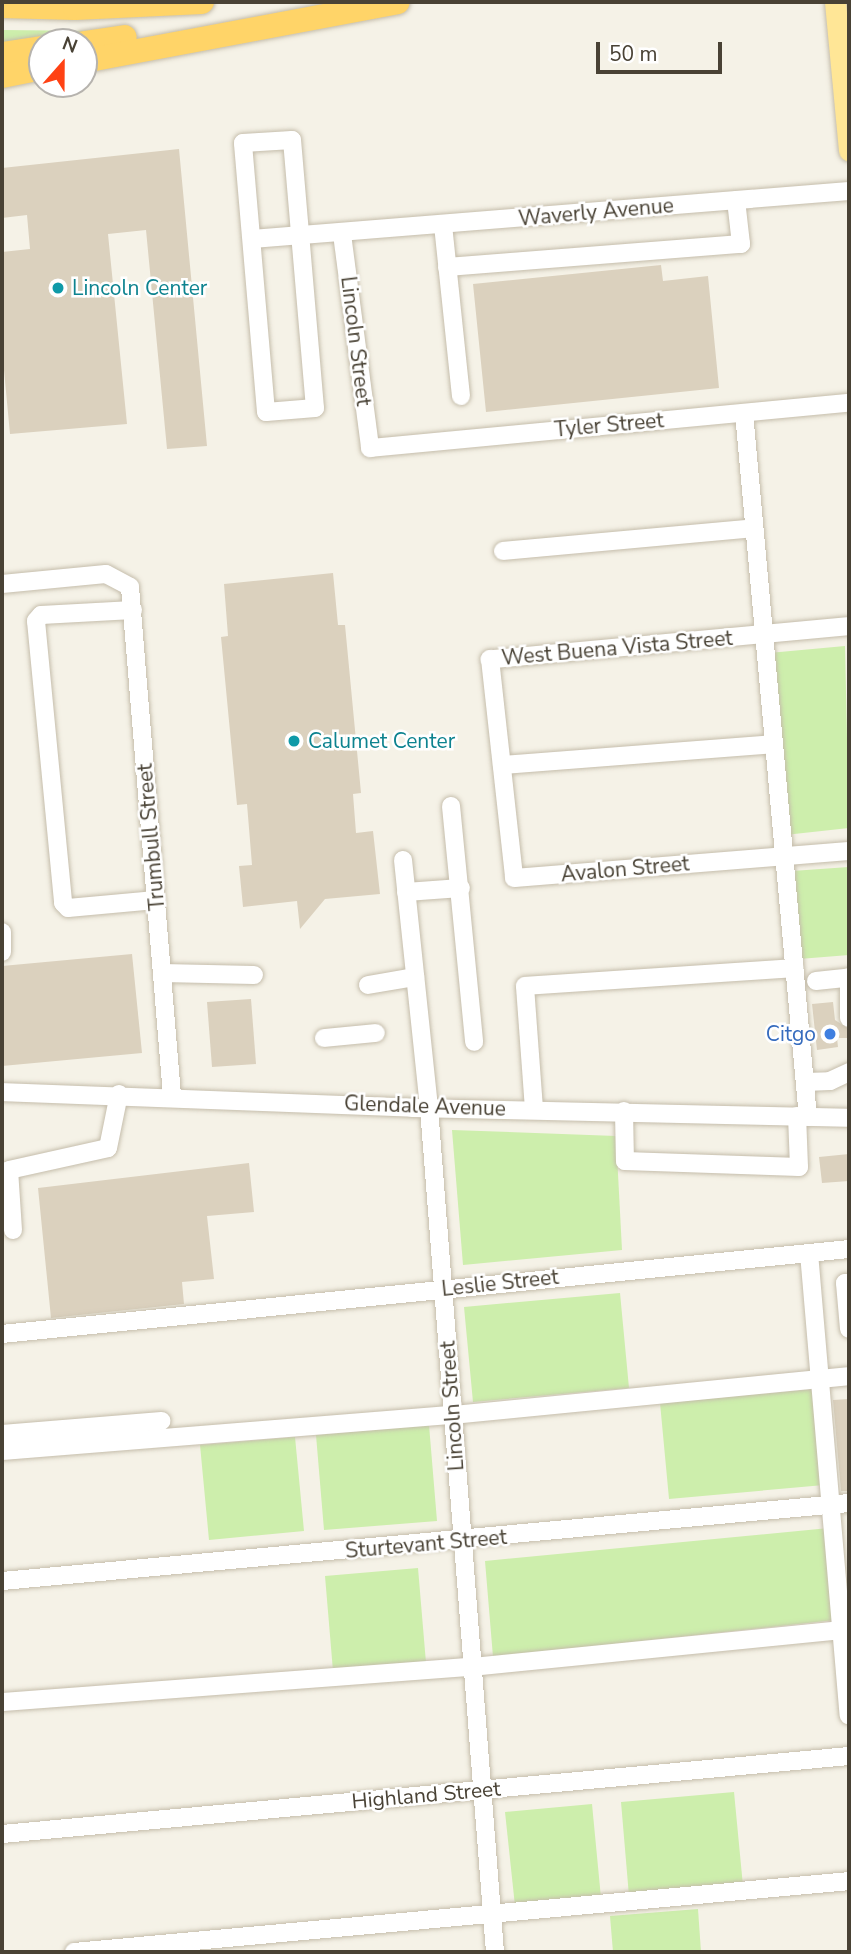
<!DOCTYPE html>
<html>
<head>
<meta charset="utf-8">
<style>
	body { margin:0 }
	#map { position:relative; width:851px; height:1954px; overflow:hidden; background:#f5f2e7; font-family:"Nunito Sans",sans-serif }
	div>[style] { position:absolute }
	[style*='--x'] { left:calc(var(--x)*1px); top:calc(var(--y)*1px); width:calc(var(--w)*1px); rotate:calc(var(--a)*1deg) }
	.green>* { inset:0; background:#cdeeac }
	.building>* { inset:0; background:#dbd1be }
	.roads { filter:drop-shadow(0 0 2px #c5bdab) drop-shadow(0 0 2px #c5bdab) }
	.minor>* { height:18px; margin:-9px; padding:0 9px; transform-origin:9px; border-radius:9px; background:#fff }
	.major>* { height:21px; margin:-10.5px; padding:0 10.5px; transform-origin:10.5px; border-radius:10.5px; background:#ffe696 }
	.highway>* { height:24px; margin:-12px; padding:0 12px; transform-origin:12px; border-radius:12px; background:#ffd468 }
	.dots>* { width:19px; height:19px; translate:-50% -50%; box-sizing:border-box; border:4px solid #fff; border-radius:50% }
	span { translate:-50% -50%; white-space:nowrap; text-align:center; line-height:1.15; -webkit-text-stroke:5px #fff; paint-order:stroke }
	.street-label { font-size:21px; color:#494235 }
	.culture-label { font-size:21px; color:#0d838f }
	.left { translate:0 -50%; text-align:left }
	.shop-label { font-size:21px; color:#366cbe }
	.right { translate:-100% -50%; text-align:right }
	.frame { position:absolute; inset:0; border:4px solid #494235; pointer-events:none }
	.north { position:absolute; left:28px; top:28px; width:70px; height:70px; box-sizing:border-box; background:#fff; border:2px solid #b6b3ae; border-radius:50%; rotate:21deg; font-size:19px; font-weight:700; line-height:28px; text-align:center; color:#494235 }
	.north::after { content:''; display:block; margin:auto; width:24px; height:32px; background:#ff4214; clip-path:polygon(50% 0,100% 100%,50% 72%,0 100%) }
	.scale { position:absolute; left:596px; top:42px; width:126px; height:32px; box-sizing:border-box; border:4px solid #494235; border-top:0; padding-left:9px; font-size:21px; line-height:24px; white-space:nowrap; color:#494235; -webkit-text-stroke:5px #fff; paint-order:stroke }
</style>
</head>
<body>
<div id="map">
	<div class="green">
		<div style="clip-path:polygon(2px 30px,99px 31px,81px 37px,2px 46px)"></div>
		<div style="clip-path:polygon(845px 646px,849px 828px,785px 835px,769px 653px)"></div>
		<div style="clip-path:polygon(849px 867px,849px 955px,799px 959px,792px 871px)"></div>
		<div style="clip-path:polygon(452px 1130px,616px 1136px,622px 1250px,463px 1265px)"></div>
		<div style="clip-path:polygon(620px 1293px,629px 1388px,473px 1402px,464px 1307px)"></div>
		<div style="clip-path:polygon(815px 1389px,824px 1485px,669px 1499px,660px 1403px)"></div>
		<div style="clip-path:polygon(429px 1425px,437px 1521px,324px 1530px,316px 1435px)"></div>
		<div style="clip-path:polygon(295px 1437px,304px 1531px,209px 1540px,200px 1445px)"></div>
		<div style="clip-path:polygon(829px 1528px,835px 1620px,493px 1657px,485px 1561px)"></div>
		<div style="clip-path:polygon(418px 1568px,426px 1663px,333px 1671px,325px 1576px)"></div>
		<div style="clip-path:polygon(734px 1792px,743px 1886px,629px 1896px,621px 1802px)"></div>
		<div style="clip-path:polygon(592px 1804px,601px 1898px,515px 1906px,505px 1812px)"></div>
		<div style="clip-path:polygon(698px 1909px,701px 1952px,613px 1952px,610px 1916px)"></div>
	</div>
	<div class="building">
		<div style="clip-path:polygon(179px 149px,207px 446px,167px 449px,146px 230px,108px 234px,127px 424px,10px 434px,2px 349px,2px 252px,30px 249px,27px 215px,2px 218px,2px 168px)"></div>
		<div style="clip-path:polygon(661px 265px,663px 281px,708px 276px,719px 388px,486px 412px,473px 284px)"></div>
		<div style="clip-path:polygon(333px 573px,338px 625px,345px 625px,361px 793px,353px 794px,356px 833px,373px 831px,380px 894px,325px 899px,300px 929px,297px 901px,243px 907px,239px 866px,252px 865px,247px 804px,237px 805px,221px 637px,228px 636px,224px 584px)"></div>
		<div style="clip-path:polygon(132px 954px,142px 1053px,2px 1066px,2px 966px)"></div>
		<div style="clip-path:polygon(251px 999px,256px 1064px,212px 1067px,207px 1002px)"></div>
		<div style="clip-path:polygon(833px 1002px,835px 1020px,849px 1029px,849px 1038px,837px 1038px,838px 1047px,817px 1050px,812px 1004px)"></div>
		<div style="clip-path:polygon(849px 1154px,849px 1181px,822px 1183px,819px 1157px)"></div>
		<div style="clip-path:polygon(249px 1163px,254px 1212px,207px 1216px,214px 1279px,182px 1282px,184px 1304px,51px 1318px,38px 1188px)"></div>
		<div style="clip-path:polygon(849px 1399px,849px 1491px,841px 1491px,833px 1400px)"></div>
	</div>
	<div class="roads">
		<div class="minor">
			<div style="--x:292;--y:140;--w:269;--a:85.1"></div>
			<div style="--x:315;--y:408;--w:49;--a:175.3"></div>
			<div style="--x:266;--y:412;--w:270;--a:-94.9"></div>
			<div style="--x:243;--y:143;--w:49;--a:-3.5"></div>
			<div style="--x:443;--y:225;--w:172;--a:84"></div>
			<div style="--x:342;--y:234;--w:216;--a:82.5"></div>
			<div style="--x:370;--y:448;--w:481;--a:-5.4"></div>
			<div style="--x:252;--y:239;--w:599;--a:-4.6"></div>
			<div style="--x:447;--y:267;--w:295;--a:-4.5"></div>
			<div style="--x:741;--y:244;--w:44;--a:-96.5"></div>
			<div style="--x:744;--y:413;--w:707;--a:84.81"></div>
			<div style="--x:503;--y:551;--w:252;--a:-5.2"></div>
			<div style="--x:2;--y:584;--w:104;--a:-5.5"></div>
			<div style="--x:106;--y:574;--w:27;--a:28"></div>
			<div style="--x:130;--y:587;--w:511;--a:85.28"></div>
			<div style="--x:133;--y:610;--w:92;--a:176.9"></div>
			<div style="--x:41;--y:615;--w:8;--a:130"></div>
			<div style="--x:36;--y:621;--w:283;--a:84.5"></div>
			<div style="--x:63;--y:903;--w:7;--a:45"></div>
			<div style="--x:68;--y:908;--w:88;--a:-5.2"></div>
			<div style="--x:849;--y:626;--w:361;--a:174.7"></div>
			<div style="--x:490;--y:659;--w:220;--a:83.7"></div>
			<div style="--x:514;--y:878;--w:336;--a:-4.6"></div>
			<div style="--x:502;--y:765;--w:272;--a:-4.4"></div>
			<div style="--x:451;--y:806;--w:237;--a:84.4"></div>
			<div style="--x:403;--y:860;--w:249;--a:84"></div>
			<div style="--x:429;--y:1108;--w:847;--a:85.53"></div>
			<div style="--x:406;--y:892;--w:55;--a:-4.2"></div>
			<div style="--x:2;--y:932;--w:20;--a:90"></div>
			<div style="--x:162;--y:973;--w:92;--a:1.2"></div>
			<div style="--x:849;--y:977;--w:41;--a:90"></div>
			<div style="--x:816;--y:981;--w:31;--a:-6"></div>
			<div style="--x:368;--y:985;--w:48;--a:-9.7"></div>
			<div style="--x:324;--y:1038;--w:52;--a:-5.5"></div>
			<div style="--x:805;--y:1082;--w:25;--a:-2"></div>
			<div style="--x:830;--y:1081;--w:21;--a:-25"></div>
			<div style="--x:2;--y:1092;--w:410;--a:2.2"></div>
			<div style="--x:412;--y:1108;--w:437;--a:1.3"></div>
			<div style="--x:534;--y:1109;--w:123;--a:-94.2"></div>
			<div style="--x:525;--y:986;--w:270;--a:-3.8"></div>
			<div style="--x:624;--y:1111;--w:50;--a:88.9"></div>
			<div style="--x:625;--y:1161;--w:174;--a:2"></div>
			<div style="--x:799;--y:1167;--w:51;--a:-92.2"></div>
			<div style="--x:13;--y:1230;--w:60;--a:-93.8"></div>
			<div style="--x:9;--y:1170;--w:101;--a:-12.5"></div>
			<div style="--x:108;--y:1148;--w:55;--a:-78.5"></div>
			<div style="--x:809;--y:1253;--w:464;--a:85.1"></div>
			<div style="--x:849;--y:1283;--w:4;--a:180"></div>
			<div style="--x:845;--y:1283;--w:46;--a:85"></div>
			<div style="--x:2;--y:1334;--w:851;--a:-5.73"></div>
			<div style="--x:2;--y:1434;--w:160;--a:-4.7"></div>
			<div style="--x:2;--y:1451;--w:452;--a:-4.6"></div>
			<div style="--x:453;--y:1415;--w:398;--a:-5.6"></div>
			<div style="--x:2;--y:1581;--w:851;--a:-5.26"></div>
			<div style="--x:2;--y:1702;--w:471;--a:-4.3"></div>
			<div style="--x:472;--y:1667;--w:373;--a:-5.7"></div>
			<div style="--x:2;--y:1834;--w:851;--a:-5.26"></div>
			<div style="--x:74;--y:1952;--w:778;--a:-5.23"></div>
		</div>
		<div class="major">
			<div style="--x:835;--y:2;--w:149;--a:84.6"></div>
		</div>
		<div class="highway">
			<div style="--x:2;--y:6;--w:73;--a:1.6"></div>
			<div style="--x:75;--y:8;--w:127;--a:-2.7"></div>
			<div style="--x:84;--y:43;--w:41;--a:-8.3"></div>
			<div style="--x:2;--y:54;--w:40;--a:-8.5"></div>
			<div style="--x:84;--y:61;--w:319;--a:-10.6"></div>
			<div style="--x:2;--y:76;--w:41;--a:-11.3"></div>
		</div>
	</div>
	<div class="dots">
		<div style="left:58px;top:288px;background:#0f9aa8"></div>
		<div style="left:294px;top:741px;background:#0f9aa8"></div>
		<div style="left:830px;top:1034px;background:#3f7fe0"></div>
	</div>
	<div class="street-label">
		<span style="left:596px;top:212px;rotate:-5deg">Waverly Avenue</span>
		<span style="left:356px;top:341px;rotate:83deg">Lincoln Street</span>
		<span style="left:609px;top:425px;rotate:-5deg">Tyler Street</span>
		<span style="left:617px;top:648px;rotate:-5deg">West Buena Vista Street</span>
		<span style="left:151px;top:837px;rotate:-95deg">Trumbull Street</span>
		<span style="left:625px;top:869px;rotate:-5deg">Avalon Street</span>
		<span style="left:425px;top:1106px;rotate:2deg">Glendale Avenue</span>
		<span style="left:500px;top:1283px;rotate:-6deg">Leslie Street</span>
		<span style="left:452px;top:1406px;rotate:-94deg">Lincoln Street</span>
		<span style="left:426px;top:1544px;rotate:-5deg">Sturtevant Street</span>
		<span style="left:426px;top:1795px;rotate:-5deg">Highland Street</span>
	</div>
	<div class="culture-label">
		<span class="left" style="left:72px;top:288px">Lincoln Center</span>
		<span class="left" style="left:308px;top:741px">Calumet Center</span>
	</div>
	<div class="shop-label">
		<span class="right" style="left:816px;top:1034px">Citgo</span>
	</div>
	<div class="frame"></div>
	<div class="north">N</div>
	<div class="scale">50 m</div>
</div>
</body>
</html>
